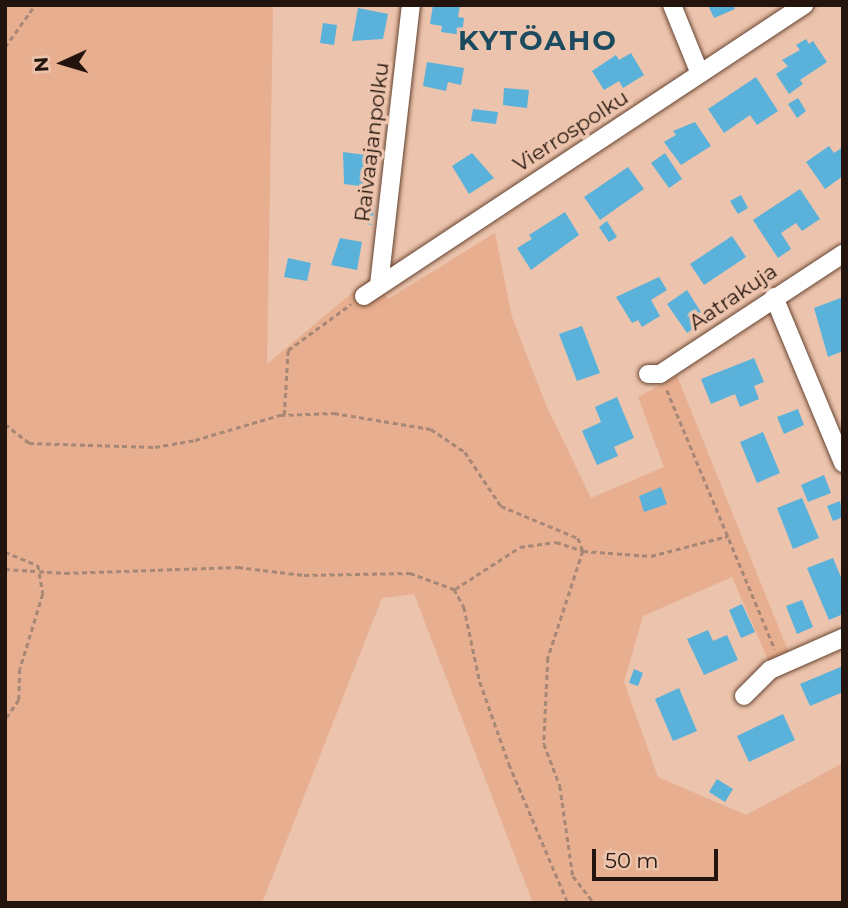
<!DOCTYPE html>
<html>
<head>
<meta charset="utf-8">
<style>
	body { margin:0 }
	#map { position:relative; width:848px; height:908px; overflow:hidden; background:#ecc3ac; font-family:Montserrat,sans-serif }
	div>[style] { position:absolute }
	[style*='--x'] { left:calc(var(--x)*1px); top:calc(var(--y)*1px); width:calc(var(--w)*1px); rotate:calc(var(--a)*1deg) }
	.green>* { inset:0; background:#e7ae8f }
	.building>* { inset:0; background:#5ab2da }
	.path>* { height:2.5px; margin-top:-1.25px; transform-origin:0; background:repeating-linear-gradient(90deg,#a78775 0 5px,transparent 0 8.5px) }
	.roads { filter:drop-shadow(0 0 2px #664431) drop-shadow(0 0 2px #664431) }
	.street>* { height:18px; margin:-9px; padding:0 9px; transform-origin:9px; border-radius:9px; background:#fff }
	span { translate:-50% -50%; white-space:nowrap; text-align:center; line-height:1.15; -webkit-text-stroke:7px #ecc3ac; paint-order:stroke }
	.street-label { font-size:21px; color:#23150d }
	.district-label { font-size:28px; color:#1c4a5e; font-weight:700; letter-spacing:2px }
	.frame { position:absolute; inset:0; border:7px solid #23150d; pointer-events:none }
	.north { position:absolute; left:28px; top:28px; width:70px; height:70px; -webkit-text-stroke:5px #ecc3ac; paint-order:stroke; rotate:266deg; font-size:19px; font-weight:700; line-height:28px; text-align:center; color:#23150d }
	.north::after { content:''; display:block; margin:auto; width:24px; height:32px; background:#23150d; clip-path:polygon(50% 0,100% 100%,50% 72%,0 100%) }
	.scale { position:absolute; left:592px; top:849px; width:126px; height:32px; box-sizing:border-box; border:4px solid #23150d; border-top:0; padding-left:9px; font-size:21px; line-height:24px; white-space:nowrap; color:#23150d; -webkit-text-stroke:5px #ecc3ac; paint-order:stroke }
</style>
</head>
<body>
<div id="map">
	<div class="green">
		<div style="clip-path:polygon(5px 5px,273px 5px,267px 364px,370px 278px,388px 299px,495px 233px,512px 317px,546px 405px,591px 498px,664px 467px,638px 397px,677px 376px,789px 653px,769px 662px,732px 577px,643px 616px,624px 682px,658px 777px,746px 815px,843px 763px,843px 903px,533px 903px,414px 594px,382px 598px,262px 903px,5px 903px)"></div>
	</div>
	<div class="building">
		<div style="clip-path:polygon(433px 5px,460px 5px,458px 17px,464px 18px,462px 35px,441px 32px,442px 26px,430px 24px)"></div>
		<div style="clip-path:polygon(708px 5px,733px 5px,735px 9px,714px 18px)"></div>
		<div style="clip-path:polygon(358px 8px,388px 14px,383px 39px,352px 41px)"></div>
		<div style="clip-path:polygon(323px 23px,337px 25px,334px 45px,320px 43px)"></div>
		<div style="clip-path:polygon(806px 39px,809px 44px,813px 41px,827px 62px,800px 80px,803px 84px,789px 94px,776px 74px,788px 66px,782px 60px,800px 50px,796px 45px)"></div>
		<div style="clip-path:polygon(631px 53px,644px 75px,623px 88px,619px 81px,604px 90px,592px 71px,616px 55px,619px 60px)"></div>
		<div style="clip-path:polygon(427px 62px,464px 68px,461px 85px,448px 82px,446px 91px,423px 86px)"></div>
		<div style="clip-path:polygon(756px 77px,778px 111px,757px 125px,750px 115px,724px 133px,708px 109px)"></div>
		<div style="clip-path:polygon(504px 88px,529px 90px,527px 108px,503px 105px)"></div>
		<div style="clip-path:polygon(798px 98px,806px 111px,797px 118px,788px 104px)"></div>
		<div style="clip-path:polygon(473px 109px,498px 112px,496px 124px,471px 121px)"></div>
		<div style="clip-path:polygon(695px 122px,711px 146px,681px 165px,664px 142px,676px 135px,673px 131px)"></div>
		<div style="clip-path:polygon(829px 146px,834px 153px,843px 147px,843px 176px,825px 189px,806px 162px)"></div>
		<div style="clip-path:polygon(343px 152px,373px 156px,368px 187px,344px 184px)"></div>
		<div style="clip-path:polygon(472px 153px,494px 178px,469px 194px,452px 166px)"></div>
		<div style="clip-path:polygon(665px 153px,682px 179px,669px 188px,651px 163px)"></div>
		<div style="clip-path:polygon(628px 167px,644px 189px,600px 220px,584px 197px)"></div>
		<div style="clip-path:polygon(800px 189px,820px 219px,802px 231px,796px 223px,781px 233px,791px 249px,778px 258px,753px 220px)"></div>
		<div style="clip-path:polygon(741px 195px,748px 208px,738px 214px,730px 201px)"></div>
		<div style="clip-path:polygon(359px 203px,375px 205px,372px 225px,357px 222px)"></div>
		<div style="clip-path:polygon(565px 212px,579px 235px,531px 270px,517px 248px,532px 239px,529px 235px)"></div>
		<div style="clip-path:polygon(607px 221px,617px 237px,609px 242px,599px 227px)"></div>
		<div style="clip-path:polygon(732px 236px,746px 257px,704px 285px,690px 264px)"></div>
		<div style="clip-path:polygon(340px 238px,362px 242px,357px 270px,331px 265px)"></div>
		<div style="clip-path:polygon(288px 258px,311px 263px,307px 281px,284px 277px)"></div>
		<div style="clip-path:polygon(659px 277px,667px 290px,651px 300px,660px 316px,642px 327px,638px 320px,632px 323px,616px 297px)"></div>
		<div style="clip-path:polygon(687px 290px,706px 320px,687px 333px,667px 304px)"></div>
		<div style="clip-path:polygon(843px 297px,843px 351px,828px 357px,814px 308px)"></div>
		<div style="clip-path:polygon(582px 326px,600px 373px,577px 381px,559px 334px)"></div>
		<div style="clip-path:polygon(754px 358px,764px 382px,754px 386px,759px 399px,740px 407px,735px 394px,711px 404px,701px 379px)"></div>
		<div style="clip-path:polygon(617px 397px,634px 438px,614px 447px,618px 456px,597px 465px,582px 431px,601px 422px,595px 407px)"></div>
		<div style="clip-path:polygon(798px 409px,804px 425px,784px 434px,777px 417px)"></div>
		<div style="clip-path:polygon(763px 432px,780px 473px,757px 483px,740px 442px)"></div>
		<div style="clip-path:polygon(824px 475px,831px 493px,808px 502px,801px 485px)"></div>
		<div style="clip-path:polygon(661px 487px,667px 504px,644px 512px,639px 496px)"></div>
		<div style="clip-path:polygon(802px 498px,819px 538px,793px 549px,777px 508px)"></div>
		<div style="clip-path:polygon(840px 501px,843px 517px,833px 521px,827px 506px)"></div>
		<div style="clip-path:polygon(833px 558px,843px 582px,843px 614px,829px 620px,807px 568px)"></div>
		<div style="clip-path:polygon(802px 600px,813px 627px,797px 634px,786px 606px)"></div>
		<div style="clip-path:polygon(742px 604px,755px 632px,741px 638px,729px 610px)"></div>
		<div style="clip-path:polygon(708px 630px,713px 641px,727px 635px,738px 660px,704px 675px,687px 639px)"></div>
		<div style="clip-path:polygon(843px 666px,843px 692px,810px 706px,800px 684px)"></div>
		<div style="clip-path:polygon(634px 669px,643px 673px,638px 686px,629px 683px)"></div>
		<div style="clip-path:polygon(679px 688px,697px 731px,673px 741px,655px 699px)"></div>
		<div style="clip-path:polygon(783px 714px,795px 740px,749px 762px,737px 736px)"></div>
		<div style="clip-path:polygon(717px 779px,733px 789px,725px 802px,709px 792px)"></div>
	</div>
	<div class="path">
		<div style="--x:5;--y:47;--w:52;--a:-54.5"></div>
		<div style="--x:667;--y:390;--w:281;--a:67.4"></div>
		<div style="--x:284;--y:415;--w:65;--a:-86.5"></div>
		<div style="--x:288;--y:350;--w:78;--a:-36.1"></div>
		<div style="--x:5;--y:424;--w:31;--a:38"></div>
		<div style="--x:29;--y:443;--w:126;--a:1.8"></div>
		<div style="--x:155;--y:447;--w:41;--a:-9.9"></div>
		<div style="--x:195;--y:440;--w:89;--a:-16.4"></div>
		<div style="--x:280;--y:415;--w:54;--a:-2.1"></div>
		<div style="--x:334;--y:413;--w:98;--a:9.4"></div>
		<div style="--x:431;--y:429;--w:41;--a:34.1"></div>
		<div style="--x:465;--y:452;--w:65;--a:56.3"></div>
		<div style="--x:501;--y:506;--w:83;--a:22.6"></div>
		<div style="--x:578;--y:538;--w:14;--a:69"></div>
		<div style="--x:583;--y:551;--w:113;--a:108.1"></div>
		<div style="--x:548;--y:658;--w:86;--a:92.7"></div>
		<div style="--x:544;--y:744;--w:45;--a:69.1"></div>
		<div style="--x:560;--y:786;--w:91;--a:81.8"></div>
		<div style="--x:573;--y:876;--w:34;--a:52"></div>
		<div style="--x:5;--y:552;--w:35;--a:22"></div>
		<div style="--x:38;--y:565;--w:29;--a:80"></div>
		<div style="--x:43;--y:594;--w:78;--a:107"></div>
		<div style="--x:20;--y:669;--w:31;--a:92"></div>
		<div style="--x:19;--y:700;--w:24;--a:125"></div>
		<div style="--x:5;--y:569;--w:60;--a:3.8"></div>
		<div style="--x:65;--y:573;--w:173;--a:-2"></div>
		<div style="--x:238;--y:567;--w:66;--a:6.9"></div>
		<div style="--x:304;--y:575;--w:106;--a:-1.1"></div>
		<div style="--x:410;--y:573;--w:47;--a:20"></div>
		<div style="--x:454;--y:589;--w:21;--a:61"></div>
		<div style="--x:464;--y:607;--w:77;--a:78"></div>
		<div style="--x:480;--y:682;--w:87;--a:70.5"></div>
		<div style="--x:509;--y:764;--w:151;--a:67"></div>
		<div style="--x:455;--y:589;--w:77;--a:-32.9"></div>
		<div style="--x:520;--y:547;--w:36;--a:-8"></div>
		<div style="--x:556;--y:542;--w:28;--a:18"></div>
		<div style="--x:583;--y:551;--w:68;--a:4.2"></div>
		<div style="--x:651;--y:556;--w:80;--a:-14.6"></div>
	</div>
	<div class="roads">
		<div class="street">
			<div style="--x:672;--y:5;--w:74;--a:67.9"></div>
			<div style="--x:379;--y:285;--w:282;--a:-83.5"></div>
			<div style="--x:364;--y:296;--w:528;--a:-33.48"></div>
			<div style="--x:774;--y:297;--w:180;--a:67.4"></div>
			<div style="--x:648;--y:374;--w:12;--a:0"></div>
			<div style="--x:660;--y:374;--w:219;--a:-33.3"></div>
			<div style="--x:744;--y:696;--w:37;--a:-45"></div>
			<div style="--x:770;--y:670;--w:80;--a:-23.7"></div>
		</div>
	</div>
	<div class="street-label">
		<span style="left:571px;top:131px;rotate:-33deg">Vierrospolku</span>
		<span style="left:372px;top:142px;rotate:-83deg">Raivaajanpolku</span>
		<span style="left:733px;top:297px;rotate:-34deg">Aatrakuja</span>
	</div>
	<div class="district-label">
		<span style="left:538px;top:40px">KYTÖAHO</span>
	</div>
	<div class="frame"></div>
	<div class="north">N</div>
	<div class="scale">50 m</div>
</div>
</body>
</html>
